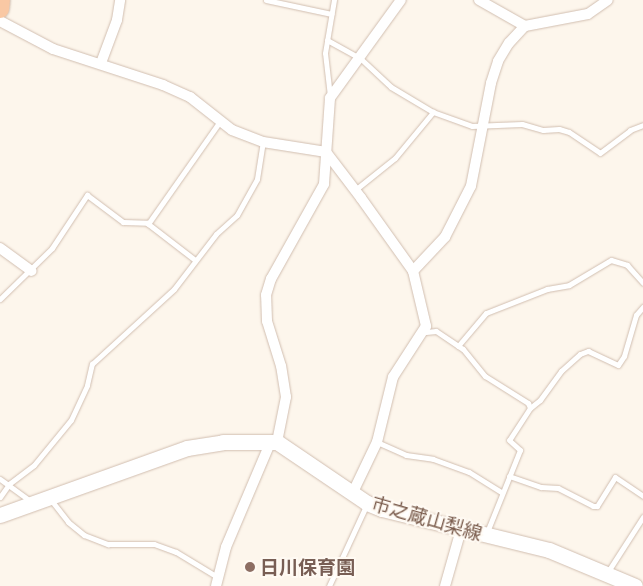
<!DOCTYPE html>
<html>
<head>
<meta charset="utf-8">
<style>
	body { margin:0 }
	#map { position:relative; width:643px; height:586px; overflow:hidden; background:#fdf6ec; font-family:Commissioner,"Noto Sans JP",sans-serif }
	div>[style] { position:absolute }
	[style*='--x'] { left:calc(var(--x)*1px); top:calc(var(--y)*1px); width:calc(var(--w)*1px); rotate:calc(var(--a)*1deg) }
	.roads { filter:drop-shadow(0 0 1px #d1beb0) drop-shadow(0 0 1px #d1beb0) }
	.service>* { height:5px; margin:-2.5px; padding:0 2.5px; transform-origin:2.5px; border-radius:2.5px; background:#fff }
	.minor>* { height:10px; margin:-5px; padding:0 5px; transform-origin:5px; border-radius:5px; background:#fff }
	.secondary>* { height:15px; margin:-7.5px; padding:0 7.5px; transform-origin:7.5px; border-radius:7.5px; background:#fff }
	.trunk>* { height:18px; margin:-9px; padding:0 9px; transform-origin:9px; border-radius:9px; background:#f9c8a4 }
	.dots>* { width:14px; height:14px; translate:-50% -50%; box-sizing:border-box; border:2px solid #fffaf3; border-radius:50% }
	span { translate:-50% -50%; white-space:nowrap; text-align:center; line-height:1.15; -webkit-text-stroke:4px #fffaf3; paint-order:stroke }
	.street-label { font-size:19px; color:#7a5c4d }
	.education-label { font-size:19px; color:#785e54; font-weight:700 }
	.left { translate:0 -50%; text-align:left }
</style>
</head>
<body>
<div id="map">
	<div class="roads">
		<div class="service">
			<div style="--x:266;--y:0;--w:67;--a:12"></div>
			<div style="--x:327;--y:40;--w:38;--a:29"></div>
			<div style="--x:360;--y:58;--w:42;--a:43.1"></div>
			<div style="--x:391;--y:87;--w:49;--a:30.8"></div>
			<div style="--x:433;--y:112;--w:41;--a:19.7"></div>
			<div style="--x:472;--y:126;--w:50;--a:-2.3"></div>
			<div style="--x:522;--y:124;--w:22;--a:16"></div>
			<div style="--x:543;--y:130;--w:16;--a:-4"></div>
			<div style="--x:559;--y:129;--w:10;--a:17"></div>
			<div style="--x:569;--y:132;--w:37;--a:34"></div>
			<div style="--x:600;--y:153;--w:38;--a:-37"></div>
			<div style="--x:630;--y:130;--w:14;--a:-21"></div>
			<div style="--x:330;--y:96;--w:43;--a:-96.6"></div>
			<div style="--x:325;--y:53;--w:54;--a:-80.4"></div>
			<div style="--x:355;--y:190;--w:51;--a:-38.7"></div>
			<div style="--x:395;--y:158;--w:60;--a:-50.4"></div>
			<div style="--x:148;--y:224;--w:126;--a:-55"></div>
			<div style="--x:0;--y:299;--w:73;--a:-44.4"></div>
			<div style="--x:52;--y:248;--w:64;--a:-56.6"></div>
			<div style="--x:87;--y:195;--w:45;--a:36.9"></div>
			<div style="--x:123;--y:222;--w:24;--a:2"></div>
			<div style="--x:147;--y:223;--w:61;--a:37.6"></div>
			<div style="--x:426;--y:332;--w:10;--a:-6"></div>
			<div style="--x:436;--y:331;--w:32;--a:34"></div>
			<div style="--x:463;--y:349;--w:35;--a:51"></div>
			<div style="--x:485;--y:376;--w:51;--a:32.1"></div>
			<div style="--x:528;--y:403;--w:5;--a:68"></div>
			<div style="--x:530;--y:408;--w:38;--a:123"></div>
			<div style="--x:509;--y:440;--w:15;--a:42"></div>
			<div style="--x:520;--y:450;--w:88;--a:111.9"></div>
			<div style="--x:458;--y:346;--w:43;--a:-49.7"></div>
			<div style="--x:486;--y:313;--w:66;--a:-21.5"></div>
			<div style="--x:547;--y:289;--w:22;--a:-10"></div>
			<div style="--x:569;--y:285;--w:49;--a:-30.8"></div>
			<div style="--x:611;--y:260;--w:17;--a:17"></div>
			<div style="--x:627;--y:265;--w:24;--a:48"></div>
			<div style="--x:530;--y:408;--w:13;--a:-39"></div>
			<div style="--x:540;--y:400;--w:36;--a:-54"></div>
			<div style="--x:561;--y:371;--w:25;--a:-42"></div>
			<div style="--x:580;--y:354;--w:9;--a:-21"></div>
			<div style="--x:588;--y:351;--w:33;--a:25"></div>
			<div style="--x:618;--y:365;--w:11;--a:-56"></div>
			<div style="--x:624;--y:356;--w:43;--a:-73.7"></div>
			<div style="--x:636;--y:315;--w:11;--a:-49"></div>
			<div style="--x:377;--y:442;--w:32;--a:24"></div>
			<div style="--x:406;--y:455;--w:27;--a:8"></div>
			<div style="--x:433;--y:459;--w:38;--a:20"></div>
			<div style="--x:469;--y:472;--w:39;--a:32"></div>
			<div style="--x:509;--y:476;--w:34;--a:19"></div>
			<div style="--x:541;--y:487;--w:17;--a:3"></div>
			<div style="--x:558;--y:488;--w:39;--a:27"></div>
			<div style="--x:593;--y:506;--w:4;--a:0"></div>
			<div style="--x:597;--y:506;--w:34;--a:-58"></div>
			<div style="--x:615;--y:477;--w:34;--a:34"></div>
			<div style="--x:0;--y:479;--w:37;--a:36"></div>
			<div style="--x:0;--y:497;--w:16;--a:-55"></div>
			<div style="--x:9;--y:484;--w:31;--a:-37"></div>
			<div style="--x:34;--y:465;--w:58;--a:-50.6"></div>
			<div style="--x:71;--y:420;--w:38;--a:-65"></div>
			<div style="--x:87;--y:385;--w:22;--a:-77"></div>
			<div style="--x:92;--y:364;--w:111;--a:-42.4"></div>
			<div style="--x:174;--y:289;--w:69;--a:-52.6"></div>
			<div style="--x:216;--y:234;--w:28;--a:-42"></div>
			<div style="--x:237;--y:215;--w:41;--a:-60.9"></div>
			<div style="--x:257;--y:179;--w:37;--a:-81"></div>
			<div style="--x:51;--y:500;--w:28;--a:52"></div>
			<div style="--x:68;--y:522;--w:21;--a:39"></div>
			<div style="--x:84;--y:535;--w:26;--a:21"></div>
			<div style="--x:108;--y:544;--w:46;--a:0"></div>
			<div style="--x:154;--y:544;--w:23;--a:20"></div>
			<div style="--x:176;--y:552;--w:50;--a:31.2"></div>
			<div style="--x:607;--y:573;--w:67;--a:-57.3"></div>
			<div style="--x:329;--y:586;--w:88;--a:-65.2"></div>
		</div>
		<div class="minor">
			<div style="--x:479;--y:0;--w:53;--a:29.5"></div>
			<div style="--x:0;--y:21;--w:60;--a:27.8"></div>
			<div style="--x:53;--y:49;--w:116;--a:18.1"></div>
			<div style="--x:163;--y:85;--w:30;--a:24"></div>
			<div style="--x:190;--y:97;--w:53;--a:38.2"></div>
			<div style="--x:232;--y:130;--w:33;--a:21"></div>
			<div style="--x:263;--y:142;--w:64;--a:9"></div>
			<div style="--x:326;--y:152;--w:58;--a:52.7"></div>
			<div style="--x:361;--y:198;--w:90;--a:54.5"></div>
			<div style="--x:413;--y:271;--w:57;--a:76.7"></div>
			<div style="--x:426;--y:326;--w:61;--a:122.9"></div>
			<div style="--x:393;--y:377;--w:67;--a:103.8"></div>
			<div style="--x:377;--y:442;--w:55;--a:115.6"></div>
			<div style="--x:101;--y:63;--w:46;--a:-69.6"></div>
			<div style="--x:117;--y:20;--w:20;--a:-81"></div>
			<div style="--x:0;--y:248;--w:39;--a:36"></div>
			<div style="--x:413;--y:271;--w:47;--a:-46.7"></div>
			<div style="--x:445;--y:237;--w:57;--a:-63"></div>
			<div style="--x:471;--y:186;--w:105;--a:-79"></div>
			<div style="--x:491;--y:83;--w:23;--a:-72"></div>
			<div style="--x:498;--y:61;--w:21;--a:-59"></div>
			<div style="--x:509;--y:43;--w:23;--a:-47"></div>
			<div style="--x:525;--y:26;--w:64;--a:-10.8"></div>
			<div style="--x:588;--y:14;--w:24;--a:-35"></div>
			<div style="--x:277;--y:442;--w:46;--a:-78.7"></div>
			<div style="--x:286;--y:397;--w:31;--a:-99"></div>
			<div style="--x:281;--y:366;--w:47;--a:-107.3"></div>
			<div style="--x:267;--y:321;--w:26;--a:-92"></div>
			<div style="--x:266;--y:295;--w:17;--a:-73"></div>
			<div style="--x:271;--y:279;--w:109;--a:-60.8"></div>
			<div style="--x:324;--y:184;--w:86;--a:-86"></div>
			<div style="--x:330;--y:98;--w:121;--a:-54.1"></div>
			<div style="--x:216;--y:586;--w:40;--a:-75.6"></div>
			<div style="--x:226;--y:547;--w:115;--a:-67"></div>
			<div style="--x:445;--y:586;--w:58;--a:-74.1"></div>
		</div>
		<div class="secondary">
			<div style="--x:0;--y:515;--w:199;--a:-19.7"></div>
			<div style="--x:187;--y:448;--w:36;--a:-9"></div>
			<div style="--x:223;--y:442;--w:54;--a:0"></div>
			<div style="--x:277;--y:442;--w:109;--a:34.1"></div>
			<div style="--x:367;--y:503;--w:16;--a:22"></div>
			<div style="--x:382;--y:509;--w:172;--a:13.8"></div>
			<div style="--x:549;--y:550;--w:93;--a:22.7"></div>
		</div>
		<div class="trunk">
			<div style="--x:0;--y:9;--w:9;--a:-84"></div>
		</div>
	</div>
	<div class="dots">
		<div style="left:250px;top:567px;background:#8d6e63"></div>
	</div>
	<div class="street-label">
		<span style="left:427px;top:518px;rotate:16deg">市之蔵山梨線</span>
	</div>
	<div class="education-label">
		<span class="left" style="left:260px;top:567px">日川保育園</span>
	</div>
</div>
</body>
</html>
